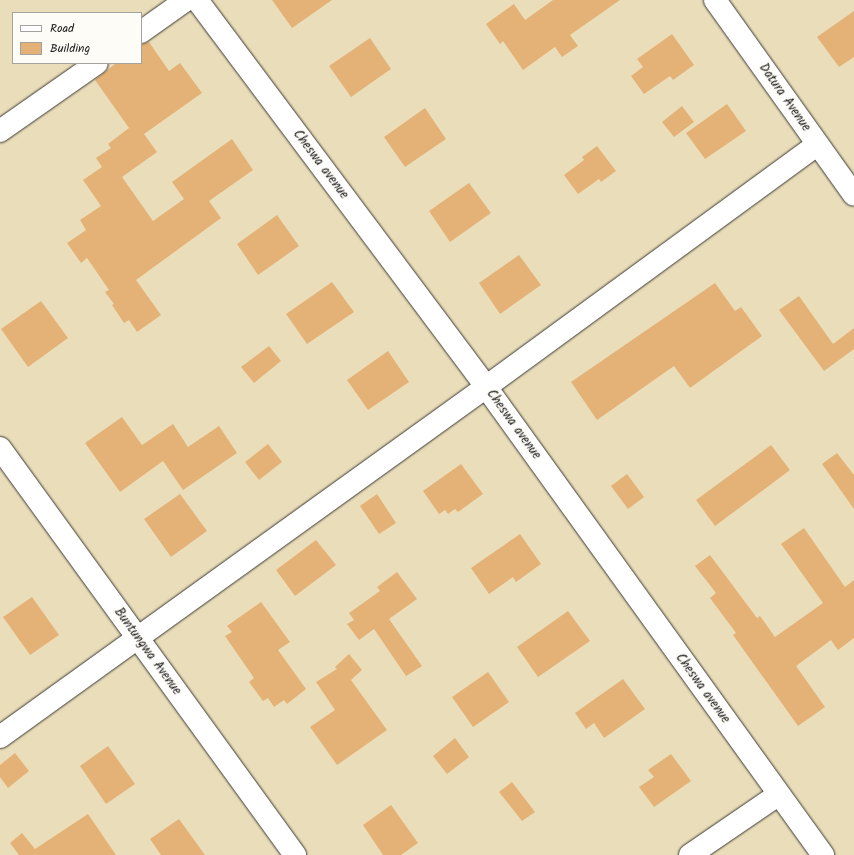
<!DOCTYPE html>
<html>
<head>
<meta charset="utf-8">
<style>
	body { margin:0 }
	#map { position:relative; width:854px; height:855px; overflow:hidden; background:#eadeba; font-family:Kalam,sans-serif }
	div>[style] { position:absolute }
	[style*='--x'] { left:calc(var(--x)*1px); top:calc(var(--y)*1px); width:calc(var(--w)*1px); rotate:calc(var(--a)*1deg) }
	.building>* { inset:0; background:#e4b277 }
	.roads { filter:drop-shadow(0 0 1px #3b3934) drop-shadow(0 0 1px #3b3934) }
	.minor>* { height:22px; margin:-11px; padding:0 11px; transform-origin:11px; border-radius:11px; background:#fff }
	span { translate:-50% -50%; white-space:nowrap; text-align:center; line-height:1.15; -webkit-text-stroke:3.5px #fdfcf7; paint-order:stroke }
	.street-label { font-size:13px; color:#1c1c1c }
	.legend { position:absolute; left:12px; top:12px; width:130px; height:52px; box-sizing:border-box; background:#fdfcf7; border:1px solid #a3a29f; margin:0; padding:5px 7px; list-style:none; font-size:12px; color:#1c1c1c }
	.legend li { display:flex; align-items:center; gap:8px; height:20px }
	.legend b { width:20px; border:1px solid #a3a29f }
</style>
</head>
<body>
<div id="map">
	<div class="building">
		<div style="clip-path:polygon(272px 0,332px 0,292px 28px)"></div>
		<div style="clip-path:polygon(553px 0,620px 0,570px 35px,578px 46px,562px 57px,555px 47px,523px 70px,503px 41px,500px 44px,486px 24px,514px 4px,525px 20px)"></div>
		<div style="clip-path:polygon(854px 11px,854px 57px,839px 67px,817px 37px)"></div>
		<div style="clip-path:polygon(672px 34px,694px 65px,673px 80px,670px 76px,644px 94px,631px 76px,643px 67px,637px 59px)"></div>
		<div style="clip-path:polygon(370px 38px,391px 69px,351px 97px,329px 66px)"></div>
		<div style="clip-path:polygon(149px 42px,169px 71px,180px 63px,202px 93px,144px 134px,157px 152px,122px 177px,153px 221px,184px 199px,172px 182px,232px 139px,253px 170px,209px 201px,221px 218px,136px 280px,161px 315px,137px 332px,129px 320px,124px 323px,112px 305px,114px 304px,105px 292px,109px 290px,87px 258px,81px 263px,67px 243px,86px 230px,80px 220px,101px 206px,83px 180px,102px 167px,96px 158px,111px 148px,108px 144px,129px 128px,95px 80px,116px 63px,141px 63px,141px 44px)"></div>
		<div style="clip-path:polygon(727px 104px,746px 131px,705px 159px,686px 133px)"></div>
		<div style="clip-path:polygon(682px 106px,694px 122px,674px 137px,662px 122px)"></div>
		<div style="clip-path:polygon(425px 108px,446px 139px,405px 167px,384px 137px)"></div>
		<div style="clip-path:polygon(597px 146px,616px 171px,601px 182px,599px 179px,578px 194px,564px 175px,584px 160px,582px 157px)"></div>
		<div style="clip-path:polygon(469px 183px,491px 213px,450px 242px,429px 211px)"></div>
		<div style="clip-path:polygon(277px 215px,299px 246px,258px 275px,237px 244px)"></div>
		<div style="clip-path:polygon(519px 255px,541px 285px,500px 314px,479px 283px)"></div>
		<div style="clip-path:polygon(332px 282px,354px 312px,307px 344px,286px 314px)"></div>
		<div style="clip-path:polygon(715px 283px,735px 311px,741px 307px,762px 336px,690px 388px,674px 366px,597px 420px,571px 382px)"></div>
		<div style="clip-path:polygon(799px 296px,833px 344px,854px 328px,854px 349px,824px 371px,779px 310px)"></div>
		<div style="clip-path:polygon(41px 301px,68px 338px,28px 367px,1px 329px)"></div>
		<div style="clip-path:polygon(269px 346px,281px 361px,254px 383px,241px 367px)"></div>
		<div style="clip-path:polygon(388px 351px,409px 382px,368px 410px,347px 380px)"></div>
		<div style="clip-path:polygon(122px 417px,142px 445px,173px 424px,188px 447px,219px 426px,237px 453px,183px 490px,163px 461px,120px 492px,85px 443px)"></div>
		<div style="clip-path:polygon(268px 444px,282px 462px,259px 480px,245px 462px)"></div>
		<div style="clip-path:polygon(771px 445px,790px 470px,715px 526px,696px 500px)"></div>
		<div style="clip-path:polygon(837px 453px,854px 475px,854px 509px,822px 464px)"></div>
		<div style="clip-path:polygon(461px 464px,483px 494px,458px 512px,455px 509px,448px 514px,445px 510px,439px 514px,423px 491px)"></div>
		<div style="clip-path:polygon(627px 474px,644px 497px,628px 509px,611px 486px)"></div>
		<div style="clip-path:polygon(180px 494px,207px 531px,171px 557px,144px 519px)"></div>
		<div style="clip-path:polygon(377px 494px,396px 523px,379px 534px,360px 506px)"></div>
		<div style="clip-path:polygon(804px 528px,845px 587px,854px 580px,854px 638px,838px 650px,831px 640px,796px 666px,825px 707px,798px 726px,733px 635px,736px 633px,710px 598px,716px 593px,695px 566px,710px 555px,757px 618px,760px 616px,775px 637px,823px 603px,781px 544px)"></div>
		<div style="clip-path:polygon(520px 534px,541px 564px,516px 582px,513px 577px,489px 594px,471px 568px)"></div>
		<div style="clip-path:polygon(316px 540px,336px 565px,295px 596px,276px 570px)"></div>
		<div style="clip-path:polygon(397px 572px,417px 599px,389px 619px,422px 666px,406px 676px,374px 629px,359px 640px,347px 624px,354px 620px,349px 613px,380px 591px,377px 587px)"></div>
		<div style="clip-path:polygon(32px 597px,59px 635px,30px 655px,3px 617px)"></div>
		<div style="clip-path:polygon(261px 602px,290px 642px,278px 650px,306px 689px,287px 704px,284px 700px,274px 707px,268px 698px,263px 701px,249px 682px,254px 678px,225px 636px,232px 632px,227px 626px)"></div>
		<div style="clip-path:polygon(568px 611px,590px 641px,538px 677px,517px 647px)"></div>
		<div style="clip-path:polygon(349px 654px,362px 670px,351px 680px,387px 730px,337px 765px,310px 727px,335px 710px,316px 682px,337px 669px,335px 667px)"></div>
		<div style="clip-path:polygon(488px 672px,509px 702px,473px 727px,452px 697px)"></div>
		<div style="clip-path:polygon(623px 679px,645px 709px,604px 738px,594px 723px,586px 729px,575px 713px)"></div>
		<div style="clip-path:polygon(455px 738px,469px 757px,447px 774px,433px 756px)"></div>
		<div style="clip-path:polygon(108px 746px,135px 784px,106px 804px,80px 766px)"></div>
		<div style="clip-path:polygon(15px 753px,29px 771px,8px 788px,0 777px,0 765px)"></div>
		<div style="clip-path:polygon(671px 754px,691px 781px,654px 807px,639px 787px,654px 777px,648px 770px)"></div>
		<div style="clip-path:polygon(512px 782px,535px 812px,522px 821px,499px 792px)"></div>
		<div style="clip-path:polygon(391px 805px,418px 843px,401px 855px,383px 855px,363px 825px)"></div>
		<div style="clip-path:polygon(88px 814px,116px 855px,19px 855px,10px 843px,22px 833px,35px 849px)"></div>
		<div style="clip-path:polygon(179px 819px,205px 855px,161px 855px,150px 839px)"></div>
	</div>
	<div class="roads">
		<div class="minor">
			<div style="--x:197;--y:0;--w:483;--a:53.2"></div>
			<div style="--x:486;--y:387;--w:577;--a:54.24"></div>
			<div style="--x:715;--y:0;--w:239;--a:54.5"></div>
			<div style="--x:141;--y:32;--w:55;--a:-35.4"></div>
			<div style="--x:0;--y:131;--w:118;--a:-35"></div>
			<div style="--x:0;--y:448;--w:503;--a:54.06"></div>
			<div style="--x:0;--y:737;--w:599;--a:-35.76"></div>
			<div style="--x:486;--y:387;--w:410;--a:-36.2"></div>
			<div style="--x:690;--y:855;--w:107;--a:-34.3"></div>
		</div>
	</div>
	<div class="street-label">
		<span style="left:784px;top:98px;rotate:55deg">Datura Avenue</span>
		<span style="left:320px;top:165px;rotate:53deg">Cheswa avenue</span>
		<span style="left:513px;top:425px;rotate:54deg">Cheswa avenue</span>
		<span style="left:147px;top:652px;rotate:54deg">Buntungwa Avenue</span>
		<span style="left:702px;top:689px;rotate:54deg">Cheswa avenue</span>
	</div>
	<ul class="legend">
	<li><b style="height:5px;background:#fff"></b>Road</li>
	<li><b style="height:11px;background:#e4b277"></b>Building</li>
	</ul>
</div>
</body>
</html>
